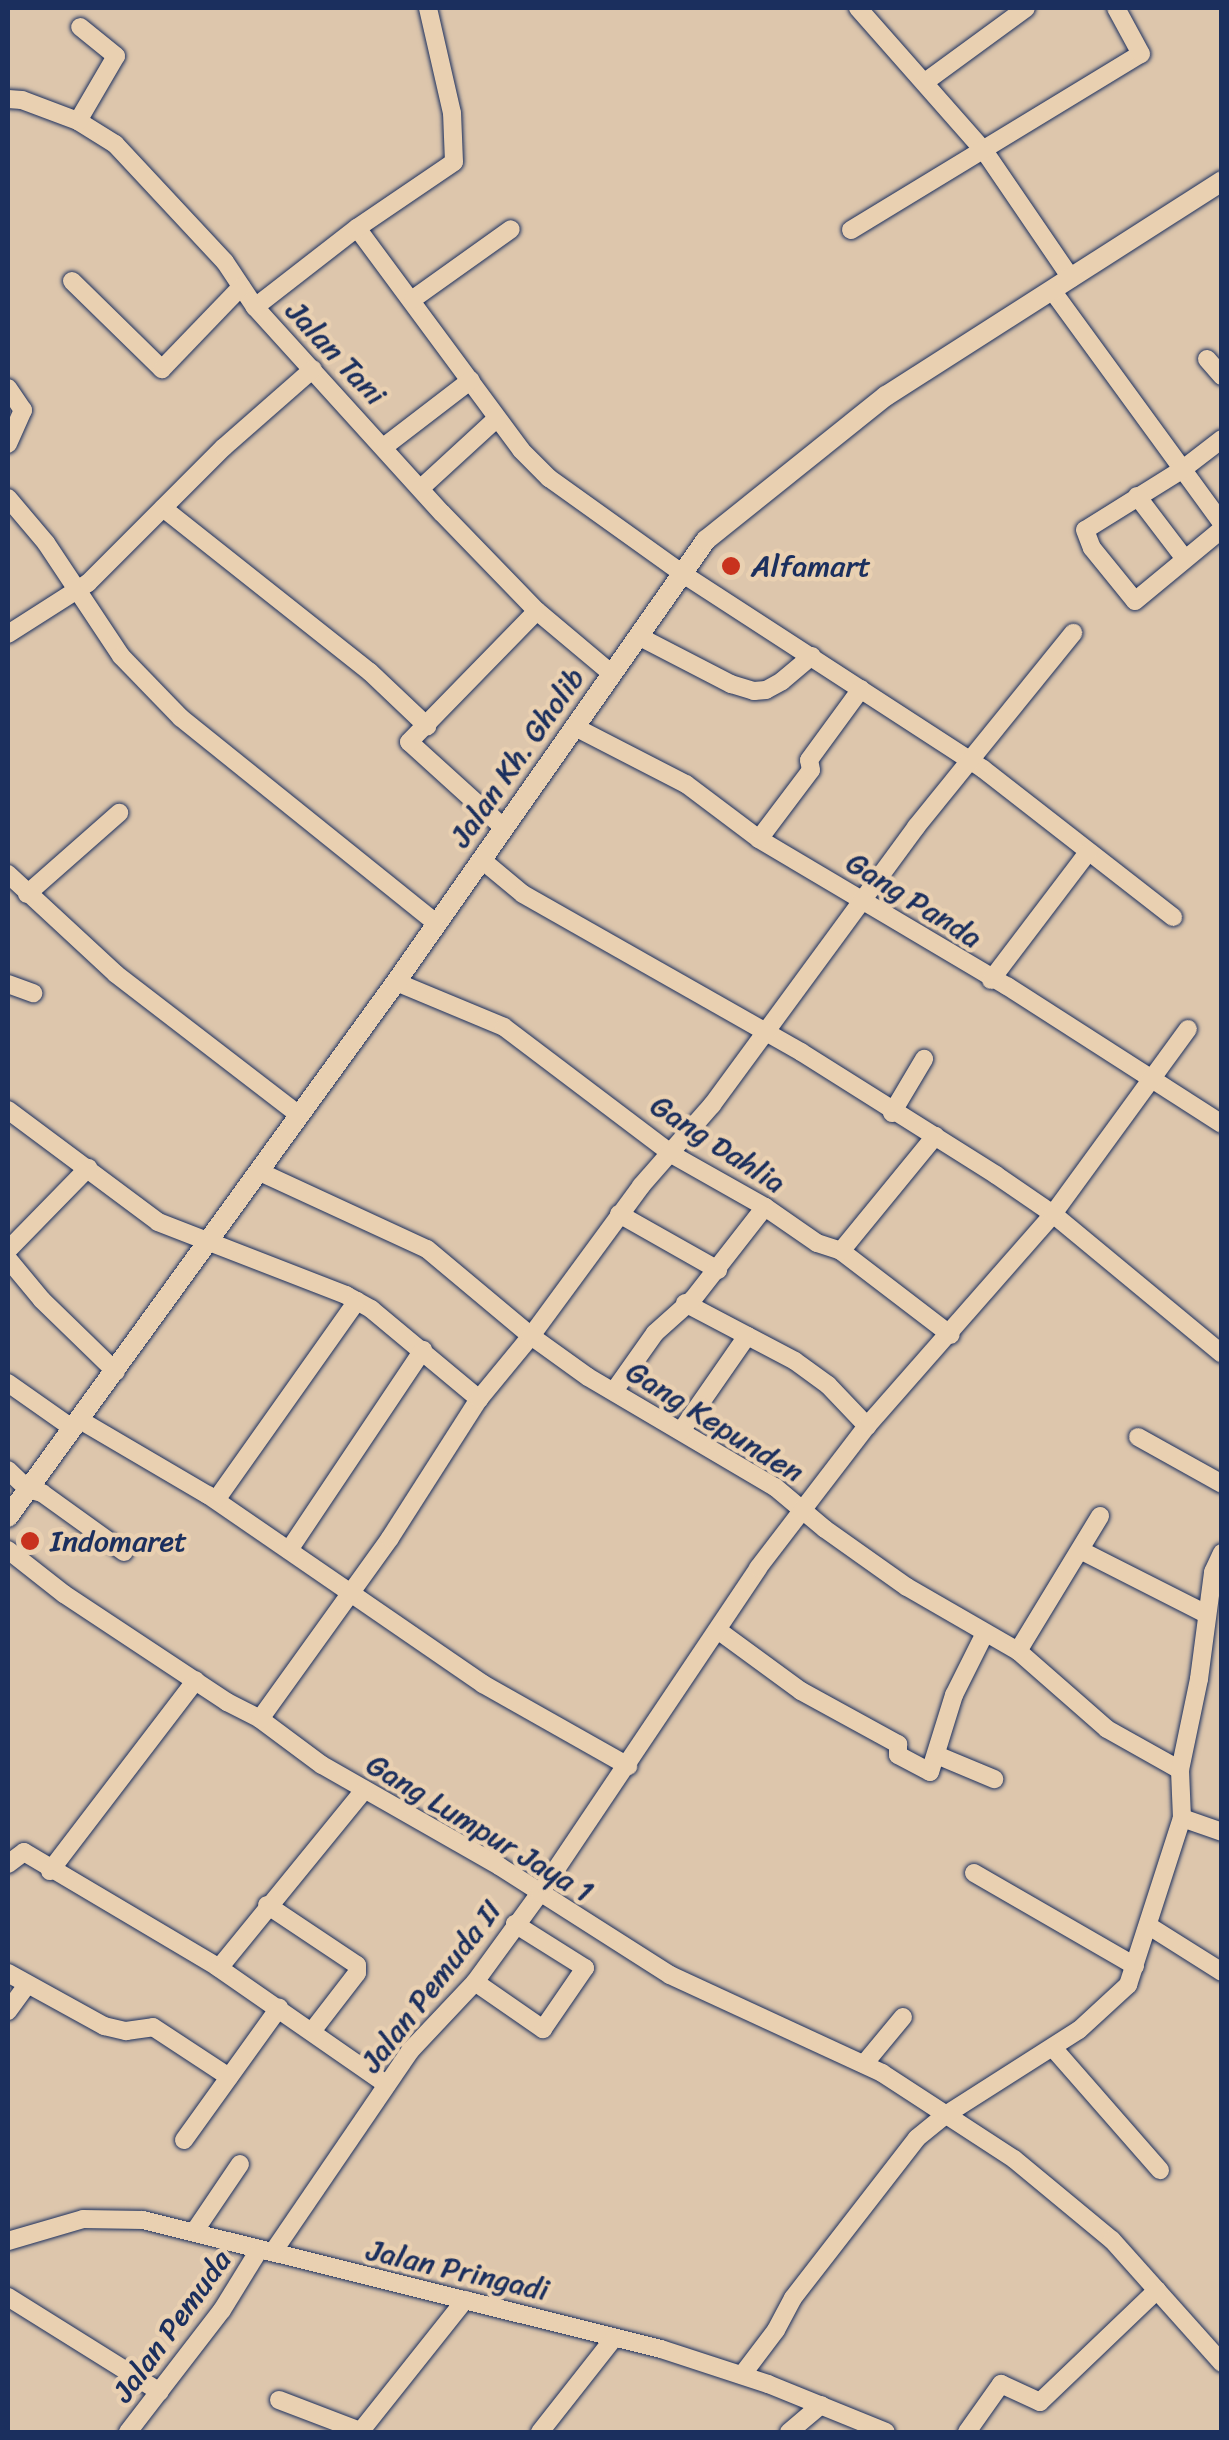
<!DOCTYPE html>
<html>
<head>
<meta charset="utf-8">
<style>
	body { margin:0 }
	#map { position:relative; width:1229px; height:2440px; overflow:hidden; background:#ddc6ac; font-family:Sriracha,sans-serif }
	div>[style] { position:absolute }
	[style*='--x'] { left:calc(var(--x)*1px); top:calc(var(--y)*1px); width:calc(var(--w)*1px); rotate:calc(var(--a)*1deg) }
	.roads { filter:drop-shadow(0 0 2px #1b2f5e) drop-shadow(0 0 2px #1b2f5e) }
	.minor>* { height:18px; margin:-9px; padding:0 9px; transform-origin:9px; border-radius:9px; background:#e9d0b1 }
	.major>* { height:20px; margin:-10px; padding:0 10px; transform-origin:10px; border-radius:10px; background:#e9d0b1 }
	.dots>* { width:28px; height:28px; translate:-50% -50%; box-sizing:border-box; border:5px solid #e9d0b1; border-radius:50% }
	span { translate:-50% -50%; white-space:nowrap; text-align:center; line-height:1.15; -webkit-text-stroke:9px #e9d0b1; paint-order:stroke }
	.street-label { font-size:30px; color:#1b2f5e }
	.poi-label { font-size:30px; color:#1b2f5e }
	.left { translate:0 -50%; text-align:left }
	.frame { position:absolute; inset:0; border:10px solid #1b2f5e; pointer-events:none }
</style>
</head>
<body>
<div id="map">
	<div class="roads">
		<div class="minor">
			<div style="--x:858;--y:8;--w:192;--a:48.6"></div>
			<div style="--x:985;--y:152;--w:153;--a:55.7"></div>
			<div style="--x:925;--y:82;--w:125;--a:-36.2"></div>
			<div style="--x:8;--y:99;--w:14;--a:4"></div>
			<div style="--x:22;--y:100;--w:60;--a:20.6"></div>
			<div style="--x:78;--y:121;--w:44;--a:31.9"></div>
			<div style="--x:115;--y:144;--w:161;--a:47"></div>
			<div style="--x:225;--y:262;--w:54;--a:56.3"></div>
			<div style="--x:255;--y:307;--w:278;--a:47.8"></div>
			<div style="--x:442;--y:513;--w:136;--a:45.9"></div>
			<div style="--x:537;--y:611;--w:97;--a:40"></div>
			<div style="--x:78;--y:121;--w:75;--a:-59.7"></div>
			<div style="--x:116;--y:56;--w:46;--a:-141.1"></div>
			<div style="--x:357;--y:228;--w:276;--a:53.5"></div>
			<div style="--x:521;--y:450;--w:40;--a:45"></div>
			<div style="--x:549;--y:478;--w:165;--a:35.6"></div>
			<div style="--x:683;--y:574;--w:358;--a:33"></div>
			<div style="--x:983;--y:769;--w:241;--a:37.9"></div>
			<div style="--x:851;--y:230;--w:339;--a:-31.3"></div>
			<div style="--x:1141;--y:54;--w:52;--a:-118.5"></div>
			<div style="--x:72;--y:281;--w:126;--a:44.4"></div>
			<div style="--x:162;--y:369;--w:114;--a:-46.1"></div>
			<div style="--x:1054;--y:293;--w:285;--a:53.9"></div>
			<div style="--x:413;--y:299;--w:120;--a:-35.5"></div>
			<div style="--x:255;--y:307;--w:129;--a:-37.8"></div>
			<div style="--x:357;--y:228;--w:117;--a:-34.2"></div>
			<div style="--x:454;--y:162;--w:49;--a:-92.3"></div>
			<div style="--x:452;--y:113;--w:108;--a:-102.9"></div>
			<div style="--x:1207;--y:359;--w:23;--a:49"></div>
			<div style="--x:8;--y:388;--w:27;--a:56"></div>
			<div style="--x:23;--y:410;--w:37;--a:114"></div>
			<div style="--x:1222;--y:439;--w:49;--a:142.4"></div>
			<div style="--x:1183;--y:469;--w:115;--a:148.1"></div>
			<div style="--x:1085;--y:530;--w:19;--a:69"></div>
			<div style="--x:1092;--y:548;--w:68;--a:50.9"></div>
			<div style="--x:1135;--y:601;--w:113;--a:-39.6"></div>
			<div style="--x:385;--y:446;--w:108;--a:-37.5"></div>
			<div style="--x:421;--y:488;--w:103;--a:-42.6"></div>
			<div style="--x:1137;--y:496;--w:79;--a:52.7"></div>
			<div style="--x:8;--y:498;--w:59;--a:49.8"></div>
			<div style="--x:46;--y:543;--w:136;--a:56.4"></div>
			<div style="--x:121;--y:656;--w:86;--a:45.9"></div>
			<div style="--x:181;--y:718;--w:329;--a:38.8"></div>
			<div style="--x:163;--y:508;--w:264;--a:38.4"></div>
			<div style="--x:370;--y:672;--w:79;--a:43.5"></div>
			<div style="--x:8;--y:634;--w:95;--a:-32.5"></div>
			<div style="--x:88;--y:583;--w:192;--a:-45"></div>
			<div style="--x:224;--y:447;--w:118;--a:-41.2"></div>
			<div style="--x:638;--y:636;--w:105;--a:27.3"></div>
			<div style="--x:731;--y:684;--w:24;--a:17"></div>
			<div style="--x:754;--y:691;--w:12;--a:-5"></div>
			<div style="--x:766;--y:690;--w:18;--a:-29"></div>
			<div style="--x:782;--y:681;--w:39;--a:-40"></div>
			<div style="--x:575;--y:727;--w:125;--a:27.2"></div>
			<div style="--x:686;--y:784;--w:91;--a:37"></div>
			<div style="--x:759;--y:839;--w:288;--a:30.7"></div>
			<div style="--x:1007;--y:986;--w:255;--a:32.7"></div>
			<div style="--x:504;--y:828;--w:128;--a:-137.8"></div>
			<div style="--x:409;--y:742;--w:183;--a:-45.7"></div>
			<div style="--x:759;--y:839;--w:86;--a:-53"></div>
			<div style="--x:811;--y:770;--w:10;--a:-101"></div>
			<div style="--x:809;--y:760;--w:88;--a:-53.8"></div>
			<div style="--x:482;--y:860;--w:53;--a:39.7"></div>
			<div style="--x:523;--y:894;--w:320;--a:29.6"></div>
			<div style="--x:801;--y:1052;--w:231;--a:32.2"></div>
			<div style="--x:996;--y:1175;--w:69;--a:34.4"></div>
			<div style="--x:1053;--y:1214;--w:219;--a:39.6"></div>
			<div style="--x:8;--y:874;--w:147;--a:42.8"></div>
			<div style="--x:116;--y:974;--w:231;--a:37.6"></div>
			<div style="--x:27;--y:894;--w:123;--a:-41.4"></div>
			<div style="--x:991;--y:980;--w:161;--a:-52.8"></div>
			<div style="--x:396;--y:982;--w:117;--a:22.6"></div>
			<div style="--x:504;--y:1027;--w:212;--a:37.1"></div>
			<div style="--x:673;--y:1155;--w:106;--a:29.5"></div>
			<div style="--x:765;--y:1207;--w:63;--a:34.7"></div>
			<div style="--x:817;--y:1243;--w:25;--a:18"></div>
			<div style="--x:841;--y:1251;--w:138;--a:37.4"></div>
			<div style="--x:8;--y:984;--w:27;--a:20"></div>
			<div style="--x:8;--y:1110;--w:187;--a:36.7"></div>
			<div style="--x:158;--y:1222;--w:202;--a:21.2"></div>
			<div style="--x:346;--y:1295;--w:29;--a:29"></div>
			<div style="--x:371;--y:1309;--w:141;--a:39.8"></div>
			<div style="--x:892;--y:1113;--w:63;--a:-59.3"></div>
			<div style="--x:260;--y:1172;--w:184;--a:24.8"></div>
			<div style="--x:427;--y:1249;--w:136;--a:39.9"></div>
			<div style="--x:531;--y:1336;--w:70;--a:35.7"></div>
			<div style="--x:588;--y:1377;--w:217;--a:30.5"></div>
			<div style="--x:775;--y:1487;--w:65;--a:40"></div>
			<div style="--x:825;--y:1529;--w:100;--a:35.3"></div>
			<div style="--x:907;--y:1587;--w:128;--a:30"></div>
			<div style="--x:1018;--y:1651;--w:118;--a:41.2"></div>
			<div style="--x:1107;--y:1729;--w:84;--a:29.3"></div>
			<div style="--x:619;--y:1214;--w:114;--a:29.5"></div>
			<div style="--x:8;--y:1250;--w:115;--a:-45.7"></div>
			<div style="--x:841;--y:1251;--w:149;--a:-50.7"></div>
			<div style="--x:8;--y:1259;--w:53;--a:50.3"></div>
			<div style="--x:42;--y:1300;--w:103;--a:44.2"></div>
			<div style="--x:685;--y:1303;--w:124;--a:27.8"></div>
			<div style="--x:795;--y:1361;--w:41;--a:36"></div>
			<div style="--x:828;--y:1385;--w:57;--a:46.4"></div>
			<div style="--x:8;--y:1383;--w:70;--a:35.1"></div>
			<div style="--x:614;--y:1391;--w:71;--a:-54.7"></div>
			<div style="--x:655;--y:1333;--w:51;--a:-41.8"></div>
			<div style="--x:693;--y:1299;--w:117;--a:-52"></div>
			<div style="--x:80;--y:1420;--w:148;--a:30.4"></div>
			<div style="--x:208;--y:1495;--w:334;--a:34.5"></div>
			<div style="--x:483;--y:1684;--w:167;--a:29.5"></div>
			<div style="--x:681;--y:1431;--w:116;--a:-55.2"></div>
			<div style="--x:1138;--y:1437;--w:96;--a:29.2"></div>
			<div style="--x:8;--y:1470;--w:28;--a:44"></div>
			<div style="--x:28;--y:1489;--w:15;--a:16"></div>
			<div style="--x:42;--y:1493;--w:101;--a:35.7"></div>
			<div style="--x:216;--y:1500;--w:244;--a:-54.7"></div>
			<div style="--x:8;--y:1550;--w:71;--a:38.2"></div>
			<div style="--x:64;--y:1594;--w:196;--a:33.5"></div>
			<div style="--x:227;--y:1702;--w:37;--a:27"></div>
			<div style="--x:260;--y:1719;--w:77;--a:36.6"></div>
			<div style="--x:322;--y:1765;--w:204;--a:29.7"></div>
			<div style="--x:499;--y:1866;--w:203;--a:32.5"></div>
			<div style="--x:670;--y:1975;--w:234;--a:24.8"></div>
			<div style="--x:882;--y:2073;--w:158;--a:33.1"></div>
			<div style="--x:1014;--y:2159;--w:127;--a:39.6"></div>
			<div style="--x:1112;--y:2240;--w:165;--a:48.2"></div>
			<div style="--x:289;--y:1550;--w:241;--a:-56.2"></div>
			<div style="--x:1082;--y:1551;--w:139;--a:26.9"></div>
			<div style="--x:719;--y:1631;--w:102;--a:36.2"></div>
			<div style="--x:801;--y:1691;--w:111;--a:28.7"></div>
			<div style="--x:898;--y:1744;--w:11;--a:90"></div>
			<div style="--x:898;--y:1755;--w:36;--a:28"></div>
			<div style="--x:930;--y:1772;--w:81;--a:-72.7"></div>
			<div style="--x:954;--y:1695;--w:69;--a:-63.4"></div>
			<div style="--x:1018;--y:1651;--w:158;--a:-58.7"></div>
			<div style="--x:260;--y:1719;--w:223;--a:-54.3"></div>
			<div style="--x:390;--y:1538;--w:165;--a:-57.4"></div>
			<div style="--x:479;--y:1399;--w:82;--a:-50.5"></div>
			<div style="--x:531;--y:1336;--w:186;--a:-53.7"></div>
			<div style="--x:641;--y:1186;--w:108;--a:-48.8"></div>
			<div style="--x:712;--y:1105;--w:345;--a:-53.7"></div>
			<div style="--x:916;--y:827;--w:250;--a:-51"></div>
			<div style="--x:939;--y:1756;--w:60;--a:22.7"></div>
			<div style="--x:1182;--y:1818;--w:42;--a:19.3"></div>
			<div style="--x:8;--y:1864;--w:20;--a:-37"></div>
			<div style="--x:24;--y:1852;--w:223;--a:30.7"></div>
			<div style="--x:216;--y:1966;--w:208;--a:34.8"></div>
			<div style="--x:50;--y:1871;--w:240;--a:-52.6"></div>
			<div style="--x:974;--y:1873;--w:186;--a:30"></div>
			<div style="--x:267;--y:1905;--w:108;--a:33.7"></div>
			<div style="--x:357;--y:1965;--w:8;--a:90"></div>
			<div style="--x:357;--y:1973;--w:72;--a:127.7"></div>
			<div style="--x:1149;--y:1926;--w:86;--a:32.2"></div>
			<div style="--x:219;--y:1968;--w:230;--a:-50.8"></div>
			<div style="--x:8;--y:1973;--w:110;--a:28.9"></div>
			<div style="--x:104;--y:2026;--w:23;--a:13"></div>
			<div style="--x:126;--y:2031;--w:27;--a:-8"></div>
			<div style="--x:153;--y:2027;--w:91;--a:33.3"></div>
			<div style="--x:475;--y:1982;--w:83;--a:34.7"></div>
			<div style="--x:543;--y:2029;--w:74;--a:-55.5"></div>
			<div style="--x:585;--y:1968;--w:83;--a:-147.8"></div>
			<div style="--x:8;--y:2011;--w:31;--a:-54"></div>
			<div style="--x:1054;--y:2049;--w:161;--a:48.8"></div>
			<div style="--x:864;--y:2064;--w:61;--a:-50.3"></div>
			<div style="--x:184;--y:2140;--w:163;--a:-54.3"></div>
			<div style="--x:194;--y:2232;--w:82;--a:-55.9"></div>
			<div style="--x:8;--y:2241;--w:78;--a:-16.3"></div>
			<div style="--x:83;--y:2219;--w:60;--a:1"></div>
			<div style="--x:143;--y:2220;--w:534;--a:13.98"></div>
			<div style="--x:661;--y:2349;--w:113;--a:18.1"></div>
			<div style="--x:768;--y:2384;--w:127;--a:22.1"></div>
			<div style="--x:273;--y:2252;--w:243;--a:-55.7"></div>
			<div style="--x:410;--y:2051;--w:95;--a:-46.7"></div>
			<div style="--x:475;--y:1982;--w:110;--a:-53.9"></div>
			<div style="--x:540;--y:1893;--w:391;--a:-56.1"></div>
			<div style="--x:758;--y:1568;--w:179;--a:-52.5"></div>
			<div style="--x:867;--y:1426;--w:282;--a:-48.7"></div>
			<div style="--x:1053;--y:1214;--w:229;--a:-53.9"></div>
			<div style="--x:8;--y:2297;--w:179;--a:32"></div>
			<div style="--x:742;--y:2375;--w:56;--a:-52.9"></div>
			<div style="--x:776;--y:2330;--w:36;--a:-62"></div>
			<div style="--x:793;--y:2298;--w:202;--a:-52.2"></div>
			<div style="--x:917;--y:2138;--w:38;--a:-39"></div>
			<div style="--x:947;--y:2114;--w:156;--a:-32.5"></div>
			<div style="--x:1079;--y:2030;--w:67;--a:-42.6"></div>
			<div style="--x:1128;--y:1985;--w:176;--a:-72.1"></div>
			<div style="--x:1182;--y:1818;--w:48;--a:-92.4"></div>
			<div style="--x:1180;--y:1770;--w:93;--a:-78.2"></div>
			<div style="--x:1199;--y:1679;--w:108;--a:-82.5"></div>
			<div style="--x:1213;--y:1572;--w:21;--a:-65"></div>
			<div style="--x:279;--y:2400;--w:90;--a:20.9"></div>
			<div style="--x:128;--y:2432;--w:154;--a:-52.4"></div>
			<div style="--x:222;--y:2310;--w:70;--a:-58.3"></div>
			<div style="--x:360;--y:2432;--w:169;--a:-51.5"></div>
			<div style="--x:540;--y:2432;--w:120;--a:-51.8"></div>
			<div style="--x:789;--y:2432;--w:42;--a:-40.2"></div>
			<div style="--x:967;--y:2432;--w:59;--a:-54.7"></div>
			<div style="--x:1001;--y:2384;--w:43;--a:24.8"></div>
			<div style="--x:1040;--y:2402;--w:162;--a:-43.7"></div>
		</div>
		<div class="major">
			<div style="--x:8;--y:1517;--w:661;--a:-54.05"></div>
			<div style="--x:396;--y:982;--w:540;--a:-54.96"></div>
			<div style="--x:706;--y:540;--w:231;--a:-38.7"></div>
			<div style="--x:886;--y:396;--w:399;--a:-32.6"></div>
		</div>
	</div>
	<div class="dots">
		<div style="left:731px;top:566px;background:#c8321e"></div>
		<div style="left:30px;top:1541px;background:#c8321e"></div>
	</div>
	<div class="street-label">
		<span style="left:336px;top:353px;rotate:47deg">Jalan Tani</span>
		<span style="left:517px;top:757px;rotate:-55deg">Jalan Kh. Gholib</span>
		<span style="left:914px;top:900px;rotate:32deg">Gang Panda</span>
		<span style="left:718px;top:1144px;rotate:33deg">Gang Dahlia</span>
		<span style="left:715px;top:1422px;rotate:32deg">Gang Kepunden</span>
		<span style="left:480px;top:1828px;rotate:31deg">Gang Lumpur Jaya 1</span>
		<span style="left:431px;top:1986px;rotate:-52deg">Jalan Pemuda II</span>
		<span style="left:458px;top:2270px;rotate:13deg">Jalan Pringadi</span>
		<span style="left:172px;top:2326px;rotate:-54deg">Jalan Pemuda</span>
	</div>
	<div class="poi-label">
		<span class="left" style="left:751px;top:566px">Alfamart</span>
		<span class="left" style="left:50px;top:1541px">Indomaret</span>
	</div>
	<div class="frame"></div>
</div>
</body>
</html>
